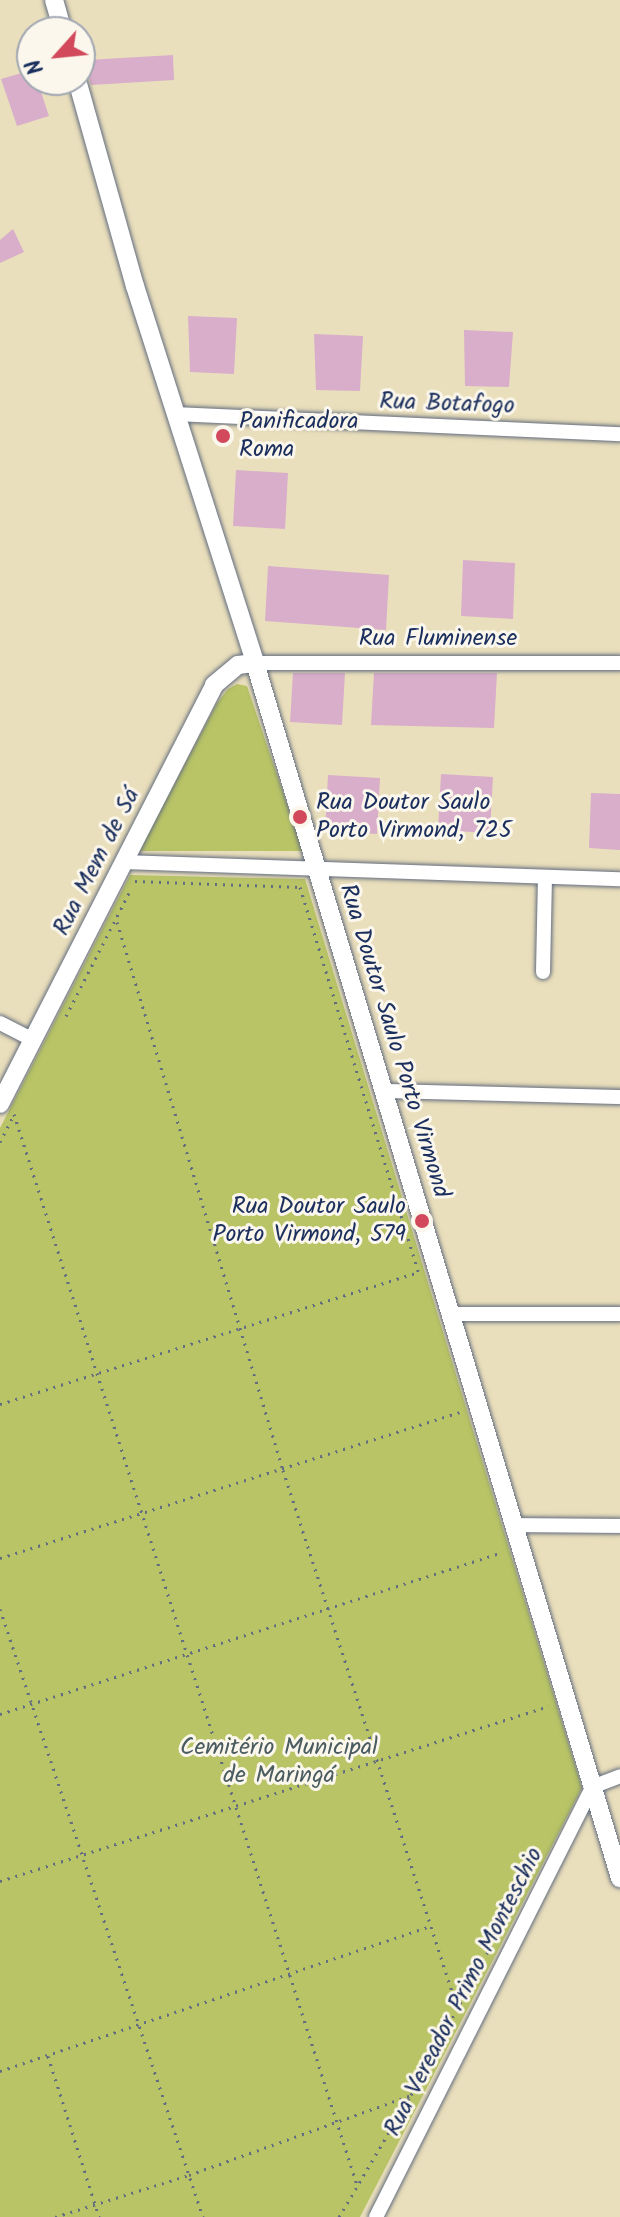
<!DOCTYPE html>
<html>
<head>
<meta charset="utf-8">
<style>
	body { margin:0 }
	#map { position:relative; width:620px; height:2217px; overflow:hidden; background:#eadfbc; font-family:Kalam,sans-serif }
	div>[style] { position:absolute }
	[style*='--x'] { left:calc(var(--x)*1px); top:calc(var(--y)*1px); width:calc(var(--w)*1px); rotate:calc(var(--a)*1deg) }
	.green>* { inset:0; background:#b8c466 }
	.building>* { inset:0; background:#d8aeca }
	.path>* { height:3px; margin-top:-1.5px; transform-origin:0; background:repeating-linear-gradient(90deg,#636d7f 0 2px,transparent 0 8px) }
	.roads { filter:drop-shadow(0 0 2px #636d7f) drop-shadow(0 0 2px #636d7f) }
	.minor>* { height:14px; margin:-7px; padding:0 7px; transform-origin:7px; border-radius:7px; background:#fff }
	.tertiary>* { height:18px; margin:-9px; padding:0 9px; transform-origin:9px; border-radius:9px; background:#fff }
	.dots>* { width:22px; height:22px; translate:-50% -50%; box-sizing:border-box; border:4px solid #fbf7ec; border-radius:50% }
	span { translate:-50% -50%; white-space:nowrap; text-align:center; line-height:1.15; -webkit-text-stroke:6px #fbf7ec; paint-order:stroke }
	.street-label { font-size:24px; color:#1b2f5e }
	.poi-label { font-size:24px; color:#1b2f5e }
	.left { translate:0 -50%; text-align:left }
	.right { translate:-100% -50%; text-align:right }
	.park-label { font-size:24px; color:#4a5c60 }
	.north { position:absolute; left:16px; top:16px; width:80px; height:80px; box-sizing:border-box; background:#fbf7ec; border:2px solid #a1a7b3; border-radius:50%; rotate:243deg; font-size:22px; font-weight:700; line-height:32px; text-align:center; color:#1b2f5e }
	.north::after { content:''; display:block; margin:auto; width:28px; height:36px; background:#d1495b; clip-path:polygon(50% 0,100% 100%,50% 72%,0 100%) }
</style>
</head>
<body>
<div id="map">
	<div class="green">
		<div style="clip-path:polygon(237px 684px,247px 686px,303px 851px,139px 851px,217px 703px,228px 689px)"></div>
		<div style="clip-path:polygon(130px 875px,305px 879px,582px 1788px,360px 2217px,0 2217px,0 1128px)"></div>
	</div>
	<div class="building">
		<div style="clip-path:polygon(173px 55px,174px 80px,91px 85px,88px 75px,87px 60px)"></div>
		<div style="clip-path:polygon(32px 70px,32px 80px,37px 80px,49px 116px,17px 126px,1px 79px)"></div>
		<div style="clip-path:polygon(13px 229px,24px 252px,0 263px,0 240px)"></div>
		<div style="clip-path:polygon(188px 316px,237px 318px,234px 374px,190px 372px)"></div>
		<div style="clip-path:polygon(464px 330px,513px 332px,509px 387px,465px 386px)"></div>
		<div style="clip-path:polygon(314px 334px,363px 336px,360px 391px,316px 390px)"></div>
		<div style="clip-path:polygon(236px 470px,288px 473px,285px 529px,233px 526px)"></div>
		<div style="clip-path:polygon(463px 560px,515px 563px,513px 619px,461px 616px)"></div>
		<div style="clip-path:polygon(268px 566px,389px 575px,386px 630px,265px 621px)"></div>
		<div style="clip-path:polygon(293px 673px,345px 673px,342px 725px,290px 722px)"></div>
		<div style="clip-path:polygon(374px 673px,497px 673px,494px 728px,371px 725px)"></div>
		<div style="clip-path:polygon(441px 774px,493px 777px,490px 833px,438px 830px)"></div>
		<div style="clip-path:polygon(328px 775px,380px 778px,377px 834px,325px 831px)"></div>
		<div style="clip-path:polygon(591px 793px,620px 794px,620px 850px,589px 848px)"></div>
	</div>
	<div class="path">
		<div style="--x:135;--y:881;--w:165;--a:2.1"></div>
		<div style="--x:300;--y:887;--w:407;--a:72.9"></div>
		<div style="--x:117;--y:922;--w:573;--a:73.15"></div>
		<div style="--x:283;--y:1470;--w:568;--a:72.04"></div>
		<div style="--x:66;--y:1016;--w:140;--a:-62.9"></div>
		<div style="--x:14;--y:1114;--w:1125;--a:72.24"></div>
		<div style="--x:0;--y:1142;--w:27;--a:-63"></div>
		<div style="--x:0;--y:1404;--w:438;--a:-17.5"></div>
		<div style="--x:0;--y:1558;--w:484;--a:-17.6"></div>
		<div style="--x:0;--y:1609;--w:641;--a:71.54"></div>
		<div style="--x:0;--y:1714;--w:528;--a:-17.85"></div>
		<div style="--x:0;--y:1881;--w:576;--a:-17.68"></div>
		<div style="--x:48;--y:2056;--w:169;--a:72.4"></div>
		<div style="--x:0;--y:2071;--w:454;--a:-18.6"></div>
		<div style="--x:55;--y:2217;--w:140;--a:-17.4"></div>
		<div style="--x:189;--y:2175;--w:236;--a:-19.8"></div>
		<div style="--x:339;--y:2217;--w:142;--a:-59.5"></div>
		<div style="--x:411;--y:2095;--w:259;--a:-61.8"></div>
	</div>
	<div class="roads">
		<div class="minor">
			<div style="--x:176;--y:414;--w:444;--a:2.6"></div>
			<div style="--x:255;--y:663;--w:365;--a:0"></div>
			<div style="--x:123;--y:862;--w:497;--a:2"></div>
			<div style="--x:543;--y:972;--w:94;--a:-88.8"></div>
			<div style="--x:0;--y:1023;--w:37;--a:27"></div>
			<div style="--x:385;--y:1091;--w:235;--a:1.5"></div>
			<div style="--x:451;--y:1314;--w:169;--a:0"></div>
			<div style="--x:515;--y:1525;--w:105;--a:0.5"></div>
			<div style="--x:376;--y:2217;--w:481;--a:-63.3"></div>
			<div style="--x:592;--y:1787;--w:30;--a:-21"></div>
		</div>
		<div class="tertiary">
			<div style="--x:54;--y:0;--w:33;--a:74"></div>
			<div style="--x:77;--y:80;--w:214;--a:74.3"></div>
			<div style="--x:135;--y:286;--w:396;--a:72.3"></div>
			<div style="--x:255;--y:663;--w:1269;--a:73.28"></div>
			<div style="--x:0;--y:1104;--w:470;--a:-62.9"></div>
			<div style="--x:214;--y:685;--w:31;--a:-40"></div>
			<div style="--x:238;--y:665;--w:17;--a:-7"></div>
		</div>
	</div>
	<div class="dots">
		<div style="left:223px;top:436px;background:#d1495b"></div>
		<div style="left:300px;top:817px;background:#d1495b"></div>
		<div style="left:422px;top:1221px;background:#d1495b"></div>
	</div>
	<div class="street-label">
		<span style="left:447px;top:404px;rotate:2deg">Rua Botafogo</span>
		<span style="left:438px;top:639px">Rua Fluminense</span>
		<span style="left:97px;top:862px;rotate:-63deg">Rua Mem de Sá</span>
		<span style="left:394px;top:1041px;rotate:73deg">Rua Doutor Saulo Porto Virmond</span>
		<span style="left:464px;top:1992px;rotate:-63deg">Rua Vereador Primo Monteschio</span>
	</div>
	<div class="poi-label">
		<span class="left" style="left:239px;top:436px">Panificadora<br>Roma</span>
		<span class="left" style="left:316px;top:817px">Rua Doutor Saulo<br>Porto Virmond, 725</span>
		<span class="right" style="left:406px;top:1221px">Rua Doutor Saulo<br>Porto Virmond, 579</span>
	</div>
	<div class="park-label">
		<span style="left:279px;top:1762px">Cemitério Municipal<br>de Maringá</span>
	</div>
	<div class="north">N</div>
</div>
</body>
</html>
